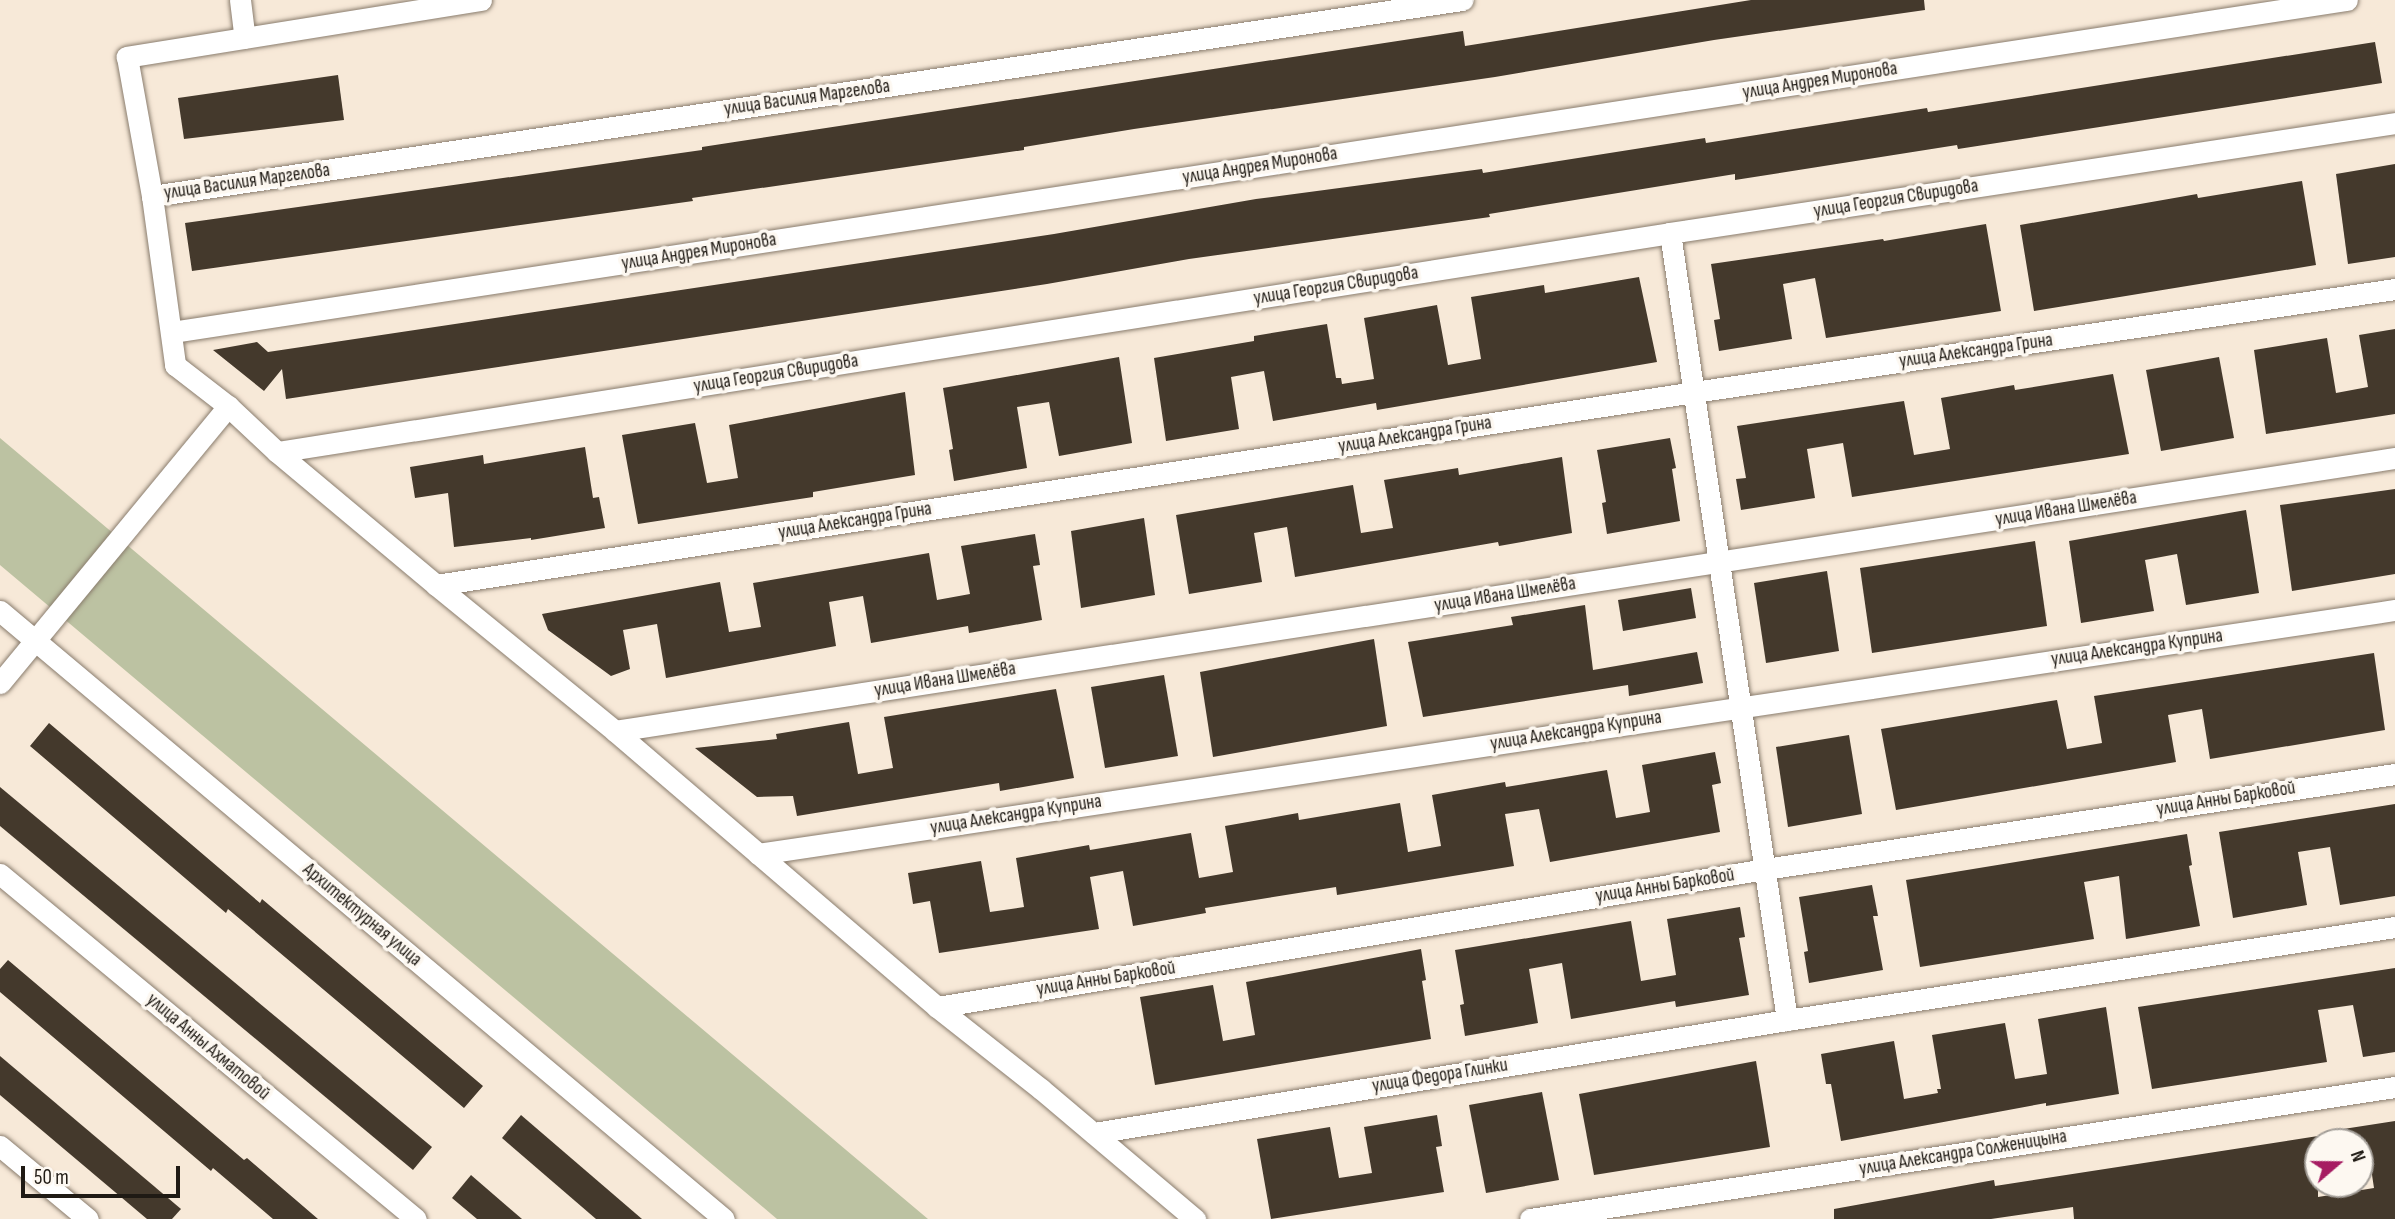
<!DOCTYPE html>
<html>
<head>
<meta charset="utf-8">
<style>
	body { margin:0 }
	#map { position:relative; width:2395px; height:1219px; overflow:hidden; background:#f7e9d8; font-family:"Sofia Sans Condensed",sans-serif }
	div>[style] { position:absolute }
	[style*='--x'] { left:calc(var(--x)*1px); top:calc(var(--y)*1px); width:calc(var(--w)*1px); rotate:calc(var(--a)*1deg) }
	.green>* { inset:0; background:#bcc2a2 }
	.building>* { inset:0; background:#44392c }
	.roads { filter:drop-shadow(0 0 2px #897c6d) drop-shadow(0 0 2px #897c6d) }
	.minor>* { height:21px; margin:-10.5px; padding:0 10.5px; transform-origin:10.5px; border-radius:10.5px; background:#fff }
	span { translate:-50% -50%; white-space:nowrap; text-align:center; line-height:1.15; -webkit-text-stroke:7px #fdf8f1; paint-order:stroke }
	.street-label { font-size:19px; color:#1f1a14 }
	.north { position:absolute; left:2304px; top:1128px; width:70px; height:70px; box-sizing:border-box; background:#fdf8f1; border:2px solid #a49f99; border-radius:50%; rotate:70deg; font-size:19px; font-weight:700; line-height:28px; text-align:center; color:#1f1a14 }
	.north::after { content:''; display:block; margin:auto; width:24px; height:32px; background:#a61c62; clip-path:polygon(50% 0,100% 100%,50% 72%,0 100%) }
	.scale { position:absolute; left:21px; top:1166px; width:159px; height:32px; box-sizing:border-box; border:4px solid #1f1a14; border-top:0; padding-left:9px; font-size:21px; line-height:24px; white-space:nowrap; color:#1f1a14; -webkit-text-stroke:5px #fdf8f1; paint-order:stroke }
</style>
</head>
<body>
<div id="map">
	<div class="green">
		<div style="clip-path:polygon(0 438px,928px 1219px,777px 1219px,0 565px)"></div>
	</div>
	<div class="building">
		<div style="clip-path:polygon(1751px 0,1924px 0,1925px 10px,1714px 40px,1495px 77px,1134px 129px,1024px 147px,1024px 150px,692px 198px,693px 201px,636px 209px,192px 271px,185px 223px,702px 150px,702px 147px,1463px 31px,1465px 46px)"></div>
		<div style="clip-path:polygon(2375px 42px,2382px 83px,1958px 149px,1957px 145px,1735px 180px,1735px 174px,1489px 214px,1490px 217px,1189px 259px,1047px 284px,286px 399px,282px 369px,264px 391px,213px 350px,257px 342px,268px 352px,1054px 234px,1256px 199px,1482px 169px,1483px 173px,1705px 138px,1706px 143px,1927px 108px,1928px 112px)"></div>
		<div style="clip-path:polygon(338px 75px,344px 120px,184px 139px,178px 98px)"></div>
		<div style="clip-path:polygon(2395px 164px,2395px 257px,2348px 264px,2336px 174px)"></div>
		<div style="clip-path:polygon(2302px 181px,2316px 265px,2034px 311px,2020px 225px,2197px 194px,2198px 198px)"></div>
		<div style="clip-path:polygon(1986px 224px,2001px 311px,1826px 338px,1815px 278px,1783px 284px,1792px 339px,1719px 351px,1714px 320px,1720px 319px,1711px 264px,1883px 239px,1884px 241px)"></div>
		<div style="clip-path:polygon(1639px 277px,1657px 362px,1377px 410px,1376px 403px,1273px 421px,1264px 371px,1231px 377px,1239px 429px,1166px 441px,1154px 358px,1254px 341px,1254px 336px,1327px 324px,1336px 378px,1341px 378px,1342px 384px,1374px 379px,1364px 318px,1437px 305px,1448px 365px,1481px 359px,1471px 297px,1544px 285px,1545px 293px)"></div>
		<div style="clip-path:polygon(2395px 329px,2395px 414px,2266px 434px,2254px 350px,2327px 338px,2336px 393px,2368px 387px,2359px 335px)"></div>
		<div style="clip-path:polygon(1119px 357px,1132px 443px,1059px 456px,1049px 402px,1017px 407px,1027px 468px,954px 481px,949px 450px,953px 449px,943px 388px)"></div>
		<div style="clip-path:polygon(2219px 357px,2234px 438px,2161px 451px,2146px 370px)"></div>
		<div style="clip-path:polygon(2113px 374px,2129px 454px,1852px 497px,1843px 443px,1807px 449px,1815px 498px,1741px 510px,1736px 479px,1746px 478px,1737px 426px,1904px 401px,1914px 455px,1950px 449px,1941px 398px,2014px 385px,2015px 390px)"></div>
		<div style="clip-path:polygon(905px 392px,915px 475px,813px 492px,813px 497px,638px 524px,622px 435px,695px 423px,707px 483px,738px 478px,729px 425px)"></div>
		<div style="clip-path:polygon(1670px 438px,1676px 468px,1672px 469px,1680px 521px,1607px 534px,1602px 503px,1606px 502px,1597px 450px)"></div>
		<div style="clip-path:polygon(585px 447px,593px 498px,599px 497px,605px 528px,531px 540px,531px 538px,454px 547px,448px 493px,415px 498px,410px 467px,483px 455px,484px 464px)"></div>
		<div style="clip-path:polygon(1562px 457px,1572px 533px,1499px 546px,1498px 542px,1295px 577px,1287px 527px,1254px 533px,1262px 582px,1189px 594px,1176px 515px,1353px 485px,1361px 533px,1393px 528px,1384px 480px,1458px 468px,1459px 475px)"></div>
		<div style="clip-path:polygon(2395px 489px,2395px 574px,2292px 591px,2280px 505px)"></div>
		<div style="clip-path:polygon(2246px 510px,2259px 593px,2186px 605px,2177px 554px,2145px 560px,2154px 611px,2081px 623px,2069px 541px)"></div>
		<div style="clip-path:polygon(1144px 518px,1155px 595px,1081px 608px,1071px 531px)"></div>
		<div style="clip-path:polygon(1035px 534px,1040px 565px,1033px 566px,1042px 620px,969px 633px,968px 626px,871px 643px,863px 596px,829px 602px,836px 646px,666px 678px,657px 624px,623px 630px,630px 669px,611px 676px,548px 630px,542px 614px,720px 582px,729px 632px,761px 627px,753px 583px,929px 553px,937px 600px,970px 594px,961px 546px)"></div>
		<div style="clip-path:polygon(2035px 541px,2047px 626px,1872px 653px,1860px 568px)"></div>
		<div style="clip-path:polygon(1827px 571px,1839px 651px,1766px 663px,1754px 583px)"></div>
		<div style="clip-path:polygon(1691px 588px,1696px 618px,1623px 631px,1618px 600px)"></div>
		<div style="clip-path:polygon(1585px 605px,1593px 670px,1697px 652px,1703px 683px,1629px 696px,1628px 685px,1423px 717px,1408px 642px,1513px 625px,1511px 617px)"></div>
		<div style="clip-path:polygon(1374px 639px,1387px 726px,1213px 757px,1200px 672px)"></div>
		<div style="clip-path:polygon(2374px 653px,2385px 730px,2210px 759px,2202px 709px,2168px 715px,2176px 762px,1896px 810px,1881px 729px,2057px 700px,2067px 749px,2102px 743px,2094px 696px)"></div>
		<div style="clip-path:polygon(1164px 675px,1178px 756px,1105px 768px,1091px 687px)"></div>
		<div style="clip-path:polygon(1056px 689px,1074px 778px,1000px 791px,999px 783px,797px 816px,793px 796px,757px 797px,695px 748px,777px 739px,776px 734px,849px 722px,858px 774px,893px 768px,884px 717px)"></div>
		<div style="clip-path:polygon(49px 723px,260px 903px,262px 899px,483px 1086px,464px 1108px,228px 909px,226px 913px,30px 746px)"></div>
		<div style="clip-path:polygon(1849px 735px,1862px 814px,1788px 827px,1776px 747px)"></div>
		<div style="clip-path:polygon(1715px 752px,1721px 783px,1712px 785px,1720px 832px,1550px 862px,1539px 809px,1505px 814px,1514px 866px,1337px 895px,1336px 887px,1205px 908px,1206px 913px,1133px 926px,1123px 871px,1090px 877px,1099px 929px,939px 953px,930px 901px,913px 904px,908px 873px,981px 861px,990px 912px,1024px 907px,1016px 858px,1089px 845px,1090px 850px,1191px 833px,1199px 878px,1233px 872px,1225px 826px,1298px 813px,1299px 820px,1400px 803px,1408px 852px,1441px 846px,1432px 795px,1505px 782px,1506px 787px,1607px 770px,1616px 818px,1650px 812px,1642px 765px)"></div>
		<div style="clip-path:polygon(0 787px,432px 1147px,413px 1170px,0 826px)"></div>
		<div style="clip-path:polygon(2395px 804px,2395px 896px,2340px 905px,2330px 847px,2298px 852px,2307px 905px,2233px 918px,2219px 832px)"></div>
		<div style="clip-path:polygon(2187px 834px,2192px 865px,2189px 866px,2200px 926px,2126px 939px,2119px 876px,2084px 882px,2094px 939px,1920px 967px,1906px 880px)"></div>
		<div style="clip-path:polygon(1872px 885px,1878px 916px,1873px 916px,1883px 970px,1809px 983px,1804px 952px,1808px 951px,1799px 897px)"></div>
		<div style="clip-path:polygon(1740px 907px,1745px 937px,1739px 938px,1749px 995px,1676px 1007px,1675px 1001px,1571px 1019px,1562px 963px,1529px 969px,1538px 1023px,1465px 1036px,1460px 1005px,1464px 1004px,1455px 950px,1631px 921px,1641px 981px,1676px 975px,1667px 919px)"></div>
		<div style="clip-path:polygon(1421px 949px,1426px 980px,1422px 981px,1431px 1039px,1155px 1085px,1140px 997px,1213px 985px,1223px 1041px,1255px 1035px,1246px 982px)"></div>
		<div style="clip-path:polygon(8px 960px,244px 1160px,247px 1158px,318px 1219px,273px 1219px,213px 1168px,211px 1171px,0 992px,0 969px)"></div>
		<div style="clip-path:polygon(2395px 968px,2395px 1052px,2363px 1057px,2353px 1005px,2318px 1010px,2327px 1062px,2152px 1089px,2138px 1007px)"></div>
		<div style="clip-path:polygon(2106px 1007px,2119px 1094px,2046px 1106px,2046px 1103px,1841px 1141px,1831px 1084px,1826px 1084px,1821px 1054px,1894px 1041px,1904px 1099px,1938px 1093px,1937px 1089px,1941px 1089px,1932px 1035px,2005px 1023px,2015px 1079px,2047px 1074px,2038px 1019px)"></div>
		<div style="clip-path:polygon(0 1056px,181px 1209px,172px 1219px,147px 1219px,0 1095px)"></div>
		<div style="clip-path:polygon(1756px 1061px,1770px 1147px,1594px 1175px,1579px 1094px)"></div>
		<div style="clip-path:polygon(1542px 1092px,1559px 1180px,1486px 1193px,1469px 1105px)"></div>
		<div style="clip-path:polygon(521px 1115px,642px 1219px,596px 1219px,502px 1138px)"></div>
		<div style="clip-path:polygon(1437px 1115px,1442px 1146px,1436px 1147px,1444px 1192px,1271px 1219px,1257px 1139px,1330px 1127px,1339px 1178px,1372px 1173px,1364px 1127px)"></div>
		<div style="clip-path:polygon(2395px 1121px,2395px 1219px,2074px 1219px,2073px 1207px,1991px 1219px,1834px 1219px,1834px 1209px,1994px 1180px,1995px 1186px,2318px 1136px,2318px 1197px,2374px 1188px,2367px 1142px,2325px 1142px,2324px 1132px)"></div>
		<div style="clip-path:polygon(471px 1175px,522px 1219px,477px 1219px,452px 1198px)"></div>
	</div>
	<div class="roads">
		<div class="minor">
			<div style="--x:240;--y:0;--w:38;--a:83"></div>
			<div style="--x:481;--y:0;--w:359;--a:170.9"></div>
			<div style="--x:127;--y:57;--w:141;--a:79.8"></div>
			<div style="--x:152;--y:196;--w:171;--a:82.2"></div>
			<div style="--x:175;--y:365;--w:67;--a:37.7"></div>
			<div style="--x:228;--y:406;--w:67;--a:43.2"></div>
			<div style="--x:277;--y:452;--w:207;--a:39.9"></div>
			<div style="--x:436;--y:585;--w:231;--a:39.2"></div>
			<div style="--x:615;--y:731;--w:424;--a:40.6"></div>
			<div style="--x:937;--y:1007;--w:132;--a:38.3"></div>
			<div style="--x:1041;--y:1089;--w:202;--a:40.2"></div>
			<div style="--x:152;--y:196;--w:1325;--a:-8.51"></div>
			<div style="--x:1670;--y:233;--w:796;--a:81.54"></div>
			<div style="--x:172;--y:332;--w:2200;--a:-8.68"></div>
			<div style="--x:277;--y:452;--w:1410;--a:-8.93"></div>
			<div style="--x:1670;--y:233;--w:733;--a:-8.63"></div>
			<div style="--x:436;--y:585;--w:1273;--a:-8.72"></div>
			<div style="--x:1694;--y:392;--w:709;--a:-8.36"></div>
			<div style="--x:0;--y:611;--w:945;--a:40.02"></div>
			<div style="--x:0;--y:683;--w:359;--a:-50.5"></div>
			<div style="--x:615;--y:731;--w:1801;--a:-8.72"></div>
			<div style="--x:758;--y:854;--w:1655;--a:-8.48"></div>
			<div style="--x:0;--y:874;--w:540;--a:39.67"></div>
			<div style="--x:937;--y:1007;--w:839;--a:-9.46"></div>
			<div style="--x:1765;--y:869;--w:637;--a:-8.58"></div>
			<div style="--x:1094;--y:1133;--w:702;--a:-9.26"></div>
			<div style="--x:1787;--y:1020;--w:615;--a:-8.7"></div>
			<div style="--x:0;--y:1146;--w:114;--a:39.7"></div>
			<div style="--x:1530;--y:1219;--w:875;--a:-8.68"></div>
		</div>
	</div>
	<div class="street-label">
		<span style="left:1820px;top:81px;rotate:-9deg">улица Андрея Миронова</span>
		<span style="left:807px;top:98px;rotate:-8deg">улица Василия Маргелова</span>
		<span style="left:1260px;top:166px;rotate:-9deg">улица Андрея Миронова</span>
		<span style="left:247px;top:182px;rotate:-8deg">улица Василия Маргелова</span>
		<span style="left:1896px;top:199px;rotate:-9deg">улица Георгия Свиридова</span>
		<span style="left:699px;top:252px;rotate:-9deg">улица Андрея Миронова</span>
		<span style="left:1336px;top:286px;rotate:-9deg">улица Георгия Свиридова</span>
		<span style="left:1976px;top:351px;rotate:-8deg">улица Александра Грина</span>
		<span style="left:776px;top:374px;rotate:-9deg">улица Георгия Свиридова</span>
		<span style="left:1415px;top:435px;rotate:-9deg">улица Александра Грина</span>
		<span style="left:2066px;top:509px;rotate:-9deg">улица Ивана Шмелёва</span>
		<span style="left:855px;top:521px;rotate:-9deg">улица Александра Грина</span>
		<span style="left:1505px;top:595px;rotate:-9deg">улица Ивана Шмелёва</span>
		<span style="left:2137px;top:648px;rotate:-8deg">улица Александра Куприна</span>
		<span style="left:945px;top:680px;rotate:-9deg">улица Ивана Шмелёва</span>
		<span style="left:1576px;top:731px;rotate:-9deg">улица Александра Куприна</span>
		<span style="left:2226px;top:799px;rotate:-9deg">улица Анны Барковой</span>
		<span style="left:1016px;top:815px;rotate:-9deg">улица Александра Куприна</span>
		<span style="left:1665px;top:886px;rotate:-9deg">улица Анны Барковой</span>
		<span style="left:362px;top:915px;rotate:40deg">Архитектурная улица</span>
		<span style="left:1106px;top:979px;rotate:-9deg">улица Анны Барковой</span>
		<span style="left:208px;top:1047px;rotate:40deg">улица Анны Ахматовой</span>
		<span style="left:1440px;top:1076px;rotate:-9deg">улица Федора Глинки</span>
		<span style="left:1963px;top:1153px;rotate:-9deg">улица Александра Солженицына</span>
	</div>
	<div class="north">N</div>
	<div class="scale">50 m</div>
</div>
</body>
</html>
